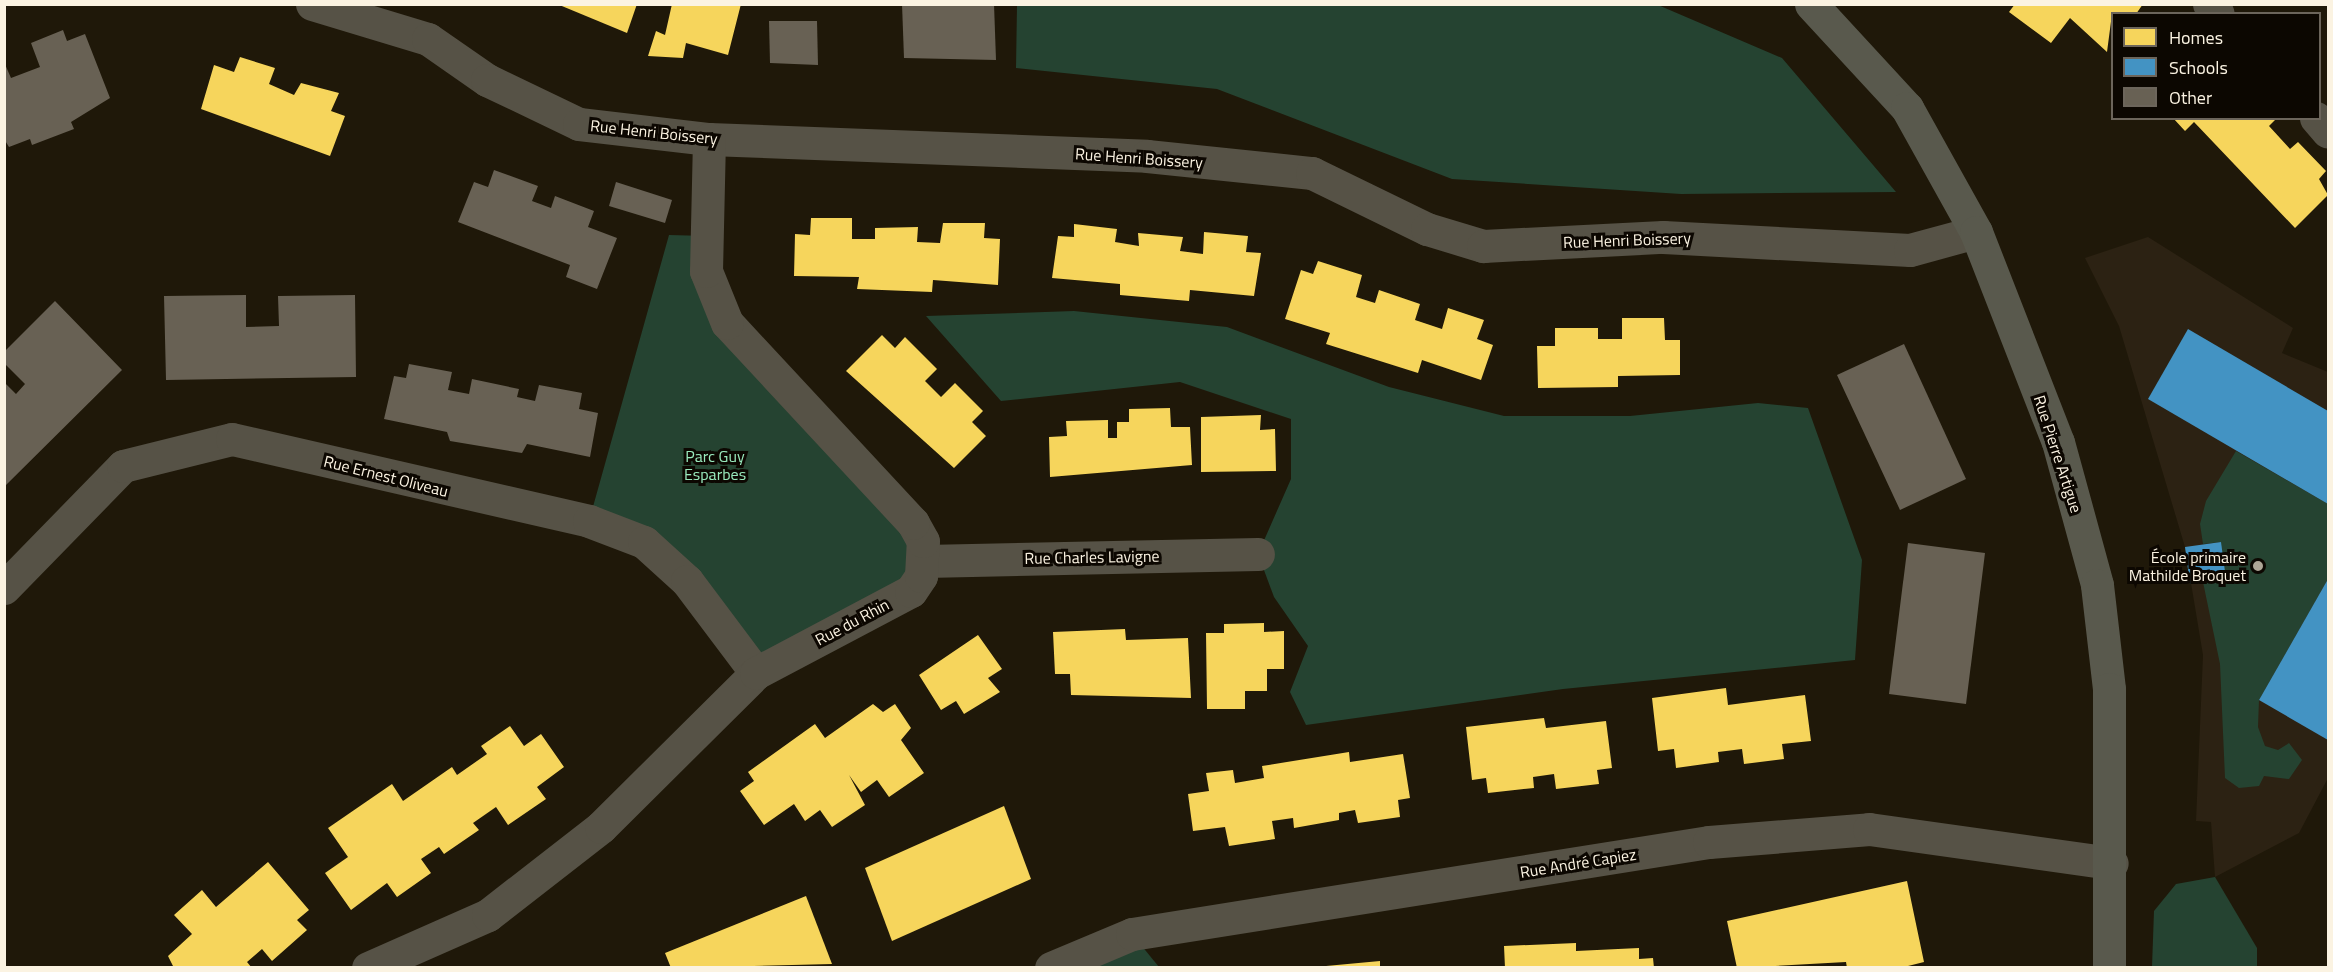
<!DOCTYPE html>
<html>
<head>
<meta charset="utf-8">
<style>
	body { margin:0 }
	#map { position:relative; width:2333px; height:972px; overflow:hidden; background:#1f1809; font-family:"Titillium Web",sans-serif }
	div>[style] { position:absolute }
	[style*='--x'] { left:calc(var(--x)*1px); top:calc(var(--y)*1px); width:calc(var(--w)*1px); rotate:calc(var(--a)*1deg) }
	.education>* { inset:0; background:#2c2213 }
	.green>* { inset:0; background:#254331 }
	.homes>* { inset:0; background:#f6d55c }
	.schools>* { inset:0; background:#4393c3 }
	.building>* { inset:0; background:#686154 }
	.street>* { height:33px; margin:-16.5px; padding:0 16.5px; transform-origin:16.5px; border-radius:16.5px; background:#565246 }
	.secondary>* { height:33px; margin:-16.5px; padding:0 16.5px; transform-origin:16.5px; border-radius:16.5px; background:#59594d }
	.dots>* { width:16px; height:16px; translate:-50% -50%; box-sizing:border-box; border:3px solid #0c0701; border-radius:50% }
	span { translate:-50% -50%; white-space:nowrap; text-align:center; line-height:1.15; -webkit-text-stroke:6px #0c0701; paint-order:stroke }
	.street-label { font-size:16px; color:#fbf3e2 }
	.park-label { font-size:16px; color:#99eabd }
	.poi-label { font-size:16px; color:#fbf3e2 }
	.right { translate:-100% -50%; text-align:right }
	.frame { position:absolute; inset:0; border:6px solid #fbf3e2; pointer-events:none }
	.legend { position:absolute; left:2111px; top:12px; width:210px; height:108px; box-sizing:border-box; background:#0c0701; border:2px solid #6c655b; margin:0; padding:8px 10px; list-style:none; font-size:18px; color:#fbf3e2 }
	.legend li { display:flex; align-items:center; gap:12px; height:30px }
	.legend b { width:30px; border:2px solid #6c655b }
</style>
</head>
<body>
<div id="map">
	<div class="education">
		<div style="clip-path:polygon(2148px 237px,2293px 328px,2282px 353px,2328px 372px,2328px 778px,2299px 833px,2215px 877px,2211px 822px,2196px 821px,2203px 655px,2185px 547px,2119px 326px,2085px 258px)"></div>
	</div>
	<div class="green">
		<div style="clip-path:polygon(1017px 5px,1658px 5px,1782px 58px,1896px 192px,1681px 194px,1452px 179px,1217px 89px,1016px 68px)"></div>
		<div style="clip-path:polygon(669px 235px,707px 236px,716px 299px,913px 523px,921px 576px,756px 673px,687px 581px,589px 521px)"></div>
		<div style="clip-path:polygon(1074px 311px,1227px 327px,1389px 387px,1504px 416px,1630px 416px,1758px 403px,1808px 408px,1862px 560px,1855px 660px,1563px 689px,1306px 725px,1290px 692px,1308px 646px,1274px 597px,1258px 554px,1291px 479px,1291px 419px,1180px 382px,1001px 401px,926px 316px)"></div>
		<div style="clip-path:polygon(2236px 451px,2328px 504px,2328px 579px,2259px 700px,2258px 727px,2265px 746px,2278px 750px,2289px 743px,2302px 760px,2289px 779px,2264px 776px,2259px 786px,2239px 788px,2225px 778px,2220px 664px,2203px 582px,2221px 542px,2203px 544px,2200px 524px,2206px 501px)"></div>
		<div style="clip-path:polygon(2215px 877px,2257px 948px,2257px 967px,2152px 967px,2154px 911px,2176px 884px)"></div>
		<div style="clip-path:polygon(1132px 934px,1159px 967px,1052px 968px)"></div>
	</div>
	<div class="homes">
		<div style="clip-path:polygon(557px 4px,637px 4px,627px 33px)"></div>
		<div style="clip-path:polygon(672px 4px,741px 4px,728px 55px,686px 43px,683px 58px,648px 56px,656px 31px,665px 35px)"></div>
		<div style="clip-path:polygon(2015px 4px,2143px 4px,2136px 14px,2112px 14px,2107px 52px,2070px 18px,2051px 43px,2009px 12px)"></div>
		<div style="clip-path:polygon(240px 57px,275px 68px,269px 84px,294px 95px,301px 83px,339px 93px,331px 111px,345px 116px,330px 156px,201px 109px,214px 65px,234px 72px)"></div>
		<div style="clip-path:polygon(2173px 118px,2277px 118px,2269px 126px,2290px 149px,2298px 142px,2326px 171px,2319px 179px,2328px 195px,2295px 228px,2194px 122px,2185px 131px)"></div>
		<div style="clip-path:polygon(811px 218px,852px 218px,852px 239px,875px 239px,875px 228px,918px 227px,917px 242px,940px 243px,943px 223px,985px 223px,984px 238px,1000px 239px,998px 285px,933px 280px,932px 292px,857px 289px,859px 277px,794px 276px,795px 234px,810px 235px)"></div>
		<div style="clip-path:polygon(1074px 224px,1117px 229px,1115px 242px,1139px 246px,1138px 233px,1183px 237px,1180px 251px,1203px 254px,1204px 232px,1248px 236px,1246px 252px,1261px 253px,1254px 296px,1190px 290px,1189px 301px,1120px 295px,1120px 284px,1052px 278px,1058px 236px,1074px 237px)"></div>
		<div style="clip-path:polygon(1318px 261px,1362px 275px,1356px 297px,1375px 303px,1379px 290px,1420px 304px,1415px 320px,1442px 329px,1448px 308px,1484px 320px,1477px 339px,1493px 345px,1481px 380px,1422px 360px,1418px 373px,1326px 344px,1330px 333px,1285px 319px,1301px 270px,1313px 274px)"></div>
		<div style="clip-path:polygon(1622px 318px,1664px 318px,1665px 340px,1680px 340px,1680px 375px,1618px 376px,1618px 387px,1538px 388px,1537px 346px,1555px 346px,1555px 328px,1598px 328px,1598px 339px,1622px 339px)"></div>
		<div style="clip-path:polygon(882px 335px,895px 348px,905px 337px,937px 369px,925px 381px,941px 397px,955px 383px,983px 411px,972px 422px,986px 436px,954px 468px,846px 371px)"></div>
		<div style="clip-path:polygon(1170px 408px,1171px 427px,1190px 427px,1192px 465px,1050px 477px,1049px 437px,1067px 436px,1066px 421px,1108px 420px,1108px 438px,1117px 438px,1117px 422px,1129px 422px,1129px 409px)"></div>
		<div style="clip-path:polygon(1261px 415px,1260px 430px,1275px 429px,1276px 471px,1201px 472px,1201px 417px)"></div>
		<div style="clip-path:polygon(1264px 623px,1264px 632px,1284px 631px,1284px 669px,1267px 669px,1267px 691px,1245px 691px,1245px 709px,1207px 709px,1206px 633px,1224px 633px,1224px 624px)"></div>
		<div style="clip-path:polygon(1125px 629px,1126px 640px,1188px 638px,1191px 698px,1071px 695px,1070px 674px,1055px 674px,1053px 632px)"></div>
		<div style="clip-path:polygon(978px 635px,1002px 669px,988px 678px,1000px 692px,964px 714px,956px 701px,941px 710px,919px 675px)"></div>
		<div style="clip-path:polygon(1726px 688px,1728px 705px,1805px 695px,1811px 741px,1782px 744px,1784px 759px,1744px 764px,1742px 749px,1718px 752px,1719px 762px,1676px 768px,1674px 749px,1658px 751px,1652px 698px)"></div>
		<div style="clip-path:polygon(873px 704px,883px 712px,895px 704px,911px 728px,901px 740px,924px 773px,889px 797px,877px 780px,861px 792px,849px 775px,865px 805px,832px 827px,820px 810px,805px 821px,794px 804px,764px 825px,740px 791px,754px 781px,748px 772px,815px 724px,825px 738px)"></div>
		<div style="clip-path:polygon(1544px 718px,1546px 728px,1606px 721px,1612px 768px,1597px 770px,1599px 784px,1556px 789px,1554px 774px,1533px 777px,1534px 788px,1488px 793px,1486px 778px,1472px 780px,1466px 727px)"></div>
		<div style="clip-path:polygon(510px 726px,524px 746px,541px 734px,564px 767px,537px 787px,546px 799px,508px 825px,496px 807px,473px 823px,479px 830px,444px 854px,439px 847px,421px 859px,431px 873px,397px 897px,387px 883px,351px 910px,325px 873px,348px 857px,328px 828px,392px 784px,403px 801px,452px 767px,457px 775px,487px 754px,481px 746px)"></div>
		<div style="clip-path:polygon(1349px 752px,1350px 762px,1403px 754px,1410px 798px,1398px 800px,1400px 817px,1358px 823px,1355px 810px,1339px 813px,1339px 820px,1294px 828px,1293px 818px,1272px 821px,1275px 839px,1229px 846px,1225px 827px,1193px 831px,1188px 794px,1209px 791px,1206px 773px,1233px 770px,1235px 783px,1264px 778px,1262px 766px)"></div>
		<div style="clip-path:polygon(1004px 806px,1031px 879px,892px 941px,865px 868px)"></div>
		<div style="clip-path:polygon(268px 862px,309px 910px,297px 920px,307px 930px,272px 961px,262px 949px,247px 962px,252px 968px,174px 968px,168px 956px,192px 934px,174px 915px,202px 890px,216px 907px)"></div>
		<div style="clip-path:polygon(1907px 881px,1924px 962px,1900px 968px,1847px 968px,1846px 962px,1737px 968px,1727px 921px)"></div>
		<div style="clip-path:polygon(806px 896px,832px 964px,671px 968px,665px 953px)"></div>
		<div style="clip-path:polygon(1576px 943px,1576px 951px,1639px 948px,1639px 959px,1653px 958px,1654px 968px,1505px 968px,1504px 946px)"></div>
		<div style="clip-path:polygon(1380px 961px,1380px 968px,1326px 968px,1326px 966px)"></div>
	</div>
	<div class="schools">
		<div style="clip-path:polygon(2188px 329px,2328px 411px,2328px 504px,2148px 399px)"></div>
		<div style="clip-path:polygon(2221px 542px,2226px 579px,2190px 584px,2185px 547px)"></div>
		<div style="clip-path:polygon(2328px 579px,2328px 740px,2259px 700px)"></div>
	</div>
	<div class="building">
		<div style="clip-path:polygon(902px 4px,994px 4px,996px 60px,904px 58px)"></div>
		<div style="clip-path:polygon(769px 21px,817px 21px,818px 65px,770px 63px)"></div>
		<div style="clip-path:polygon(63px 30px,67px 41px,85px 34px,110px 98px,71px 122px,74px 129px,32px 145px,30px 139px,9px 147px,4px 139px,4px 62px,11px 78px,40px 67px,31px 43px)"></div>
		<div style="clip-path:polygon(494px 170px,538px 186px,532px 201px,551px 208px,555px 196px,594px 211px,588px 227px,617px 238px,597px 289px,566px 277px,570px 265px,458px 222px,474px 182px,488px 187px)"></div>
		<div style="clip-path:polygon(616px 182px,672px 200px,665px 223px,609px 206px)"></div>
		<div style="clip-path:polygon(246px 295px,246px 327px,279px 326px,278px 296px,355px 295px,356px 377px,166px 380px,164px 296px)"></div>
		<div style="clip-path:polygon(55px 301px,122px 370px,4px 487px,4px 382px,16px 394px,25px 384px,4px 363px,4px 352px)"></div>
		<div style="clip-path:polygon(1904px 344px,1966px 479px,1900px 510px,1837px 375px)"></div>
		<div style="clip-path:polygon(409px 364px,452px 372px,448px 390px,469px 394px,472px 379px,519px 389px,517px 397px,535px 401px,539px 385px,582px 393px,579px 409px,598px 413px,590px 457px,527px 444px,522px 453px,450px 441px,447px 432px,384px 419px,394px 376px,406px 378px)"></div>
		<div style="clip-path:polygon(1908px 543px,1985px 553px,1966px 704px,1889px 694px)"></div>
	</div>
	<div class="street">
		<div style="--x:312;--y:4;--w:121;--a:16.8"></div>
		<div style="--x:428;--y:39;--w:72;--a:34.8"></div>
		<div style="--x:487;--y:80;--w:102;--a:25.6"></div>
		<div style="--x:579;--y:124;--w:131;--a:6.6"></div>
		<div style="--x:709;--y:139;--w:438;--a:2.2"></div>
		<div style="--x:1147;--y:156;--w:166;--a:5.9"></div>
		<div style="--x:1312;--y:173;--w:128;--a:26"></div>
		<div style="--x:1427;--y:229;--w:59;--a:16.9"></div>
		<div style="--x:1483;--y:246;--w:180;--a:-2.9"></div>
		<div style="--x:1663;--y:237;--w:247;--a:3"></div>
		<div style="--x:1910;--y:250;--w:68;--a:-15.3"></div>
		<div style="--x:2209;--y:4;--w:13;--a:48"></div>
		<div style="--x:2316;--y:118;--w:18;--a:49"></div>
		<div style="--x:925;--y:561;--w:333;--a:-1.2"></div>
		<div style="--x:4;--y:588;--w:170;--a:-45.7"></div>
		<div style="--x:123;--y:466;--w:112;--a:-13.9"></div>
		<div style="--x:232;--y:439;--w:366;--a:12.9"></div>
		<div style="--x:589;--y:521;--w:59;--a:20.9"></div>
		<div style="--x:644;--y:542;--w:58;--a:42.2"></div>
		<div style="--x:687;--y:581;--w:115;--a:53.1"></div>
		<div style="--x:368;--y:968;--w:131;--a:-23.8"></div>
		<div style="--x:488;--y:915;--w:143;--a:-37.9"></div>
		<div style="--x:601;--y:827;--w:218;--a:-44.8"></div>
		<div style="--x:756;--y:673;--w:175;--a:-27.9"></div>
		<div style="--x:911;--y:591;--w:18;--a:-56"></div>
		<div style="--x:921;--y:576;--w:35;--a:-87"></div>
		<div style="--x:923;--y:541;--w:21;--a:-119"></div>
		<div style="--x:913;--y:523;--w:273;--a:-132.9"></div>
		<div style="--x:727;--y:323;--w:56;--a:-112"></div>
		<div style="--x:706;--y:271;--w:132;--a:-88.7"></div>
		<div style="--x:1051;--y:968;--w:88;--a:-22.8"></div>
		<div style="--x:1132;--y:934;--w:584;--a:-9.06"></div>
		<div style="--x:1709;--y:842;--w:161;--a:-4.6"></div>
		<div style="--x:1869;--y:829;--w:245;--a:8"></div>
	</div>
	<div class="secondary">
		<div style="--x:1811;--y:4;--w:142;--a:47.3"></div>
		<div style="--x:1907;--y:108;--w:142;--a:60.9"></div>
		<div style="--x:1976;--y:232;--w:225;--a:68.7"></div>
		<div style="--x:2058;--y:442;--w:148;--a:74.7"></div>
		<div style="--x:2097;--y:585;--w:105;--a:83.4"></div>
		<div style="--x:2109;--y:689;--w:279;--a:90"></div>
	</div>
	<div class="dots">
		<div style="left:2258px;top:566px;background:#aea696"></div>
	</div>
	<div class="street-label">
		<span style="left:654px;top:132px;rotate:6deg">Rue Henri Boissery</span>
		<span style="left:1139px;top:158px;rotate:4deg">Rue Henri Boissery</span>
		<span style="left:1627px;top:240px;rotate:-2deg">Rue Henri Boissery</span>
		<span style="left:2058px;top:454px;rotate:72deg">Rue Pierre Artigue</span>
		<span style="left:386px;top:476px;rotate:14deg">Rue Ernest Oliveau</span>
		<span style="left:1092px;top:557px;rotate:-1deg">Rue Charles Lavigne</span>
		<span style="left:852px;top:622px;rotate:-28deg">Rue du Rhin</span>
		<span style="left:1578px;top:863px;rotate:-9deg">Rue André Capiez</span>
	</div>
	<div class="park-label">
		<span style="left:715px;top:465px">Parc Guy<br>Esparbes</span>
	</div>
	<div class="poi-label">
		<span class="right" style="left:2246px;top:566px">École primaire<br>Mathilde Broquet</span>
	</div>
	<div class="frame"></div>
	<ul class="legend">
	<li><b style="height:16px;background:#f6d55c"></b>Homes</li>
	<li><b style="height:16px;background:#4393c3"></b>Schools</li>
	<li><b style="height:16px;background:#686154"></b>Other</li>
	</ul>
</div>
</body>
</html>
